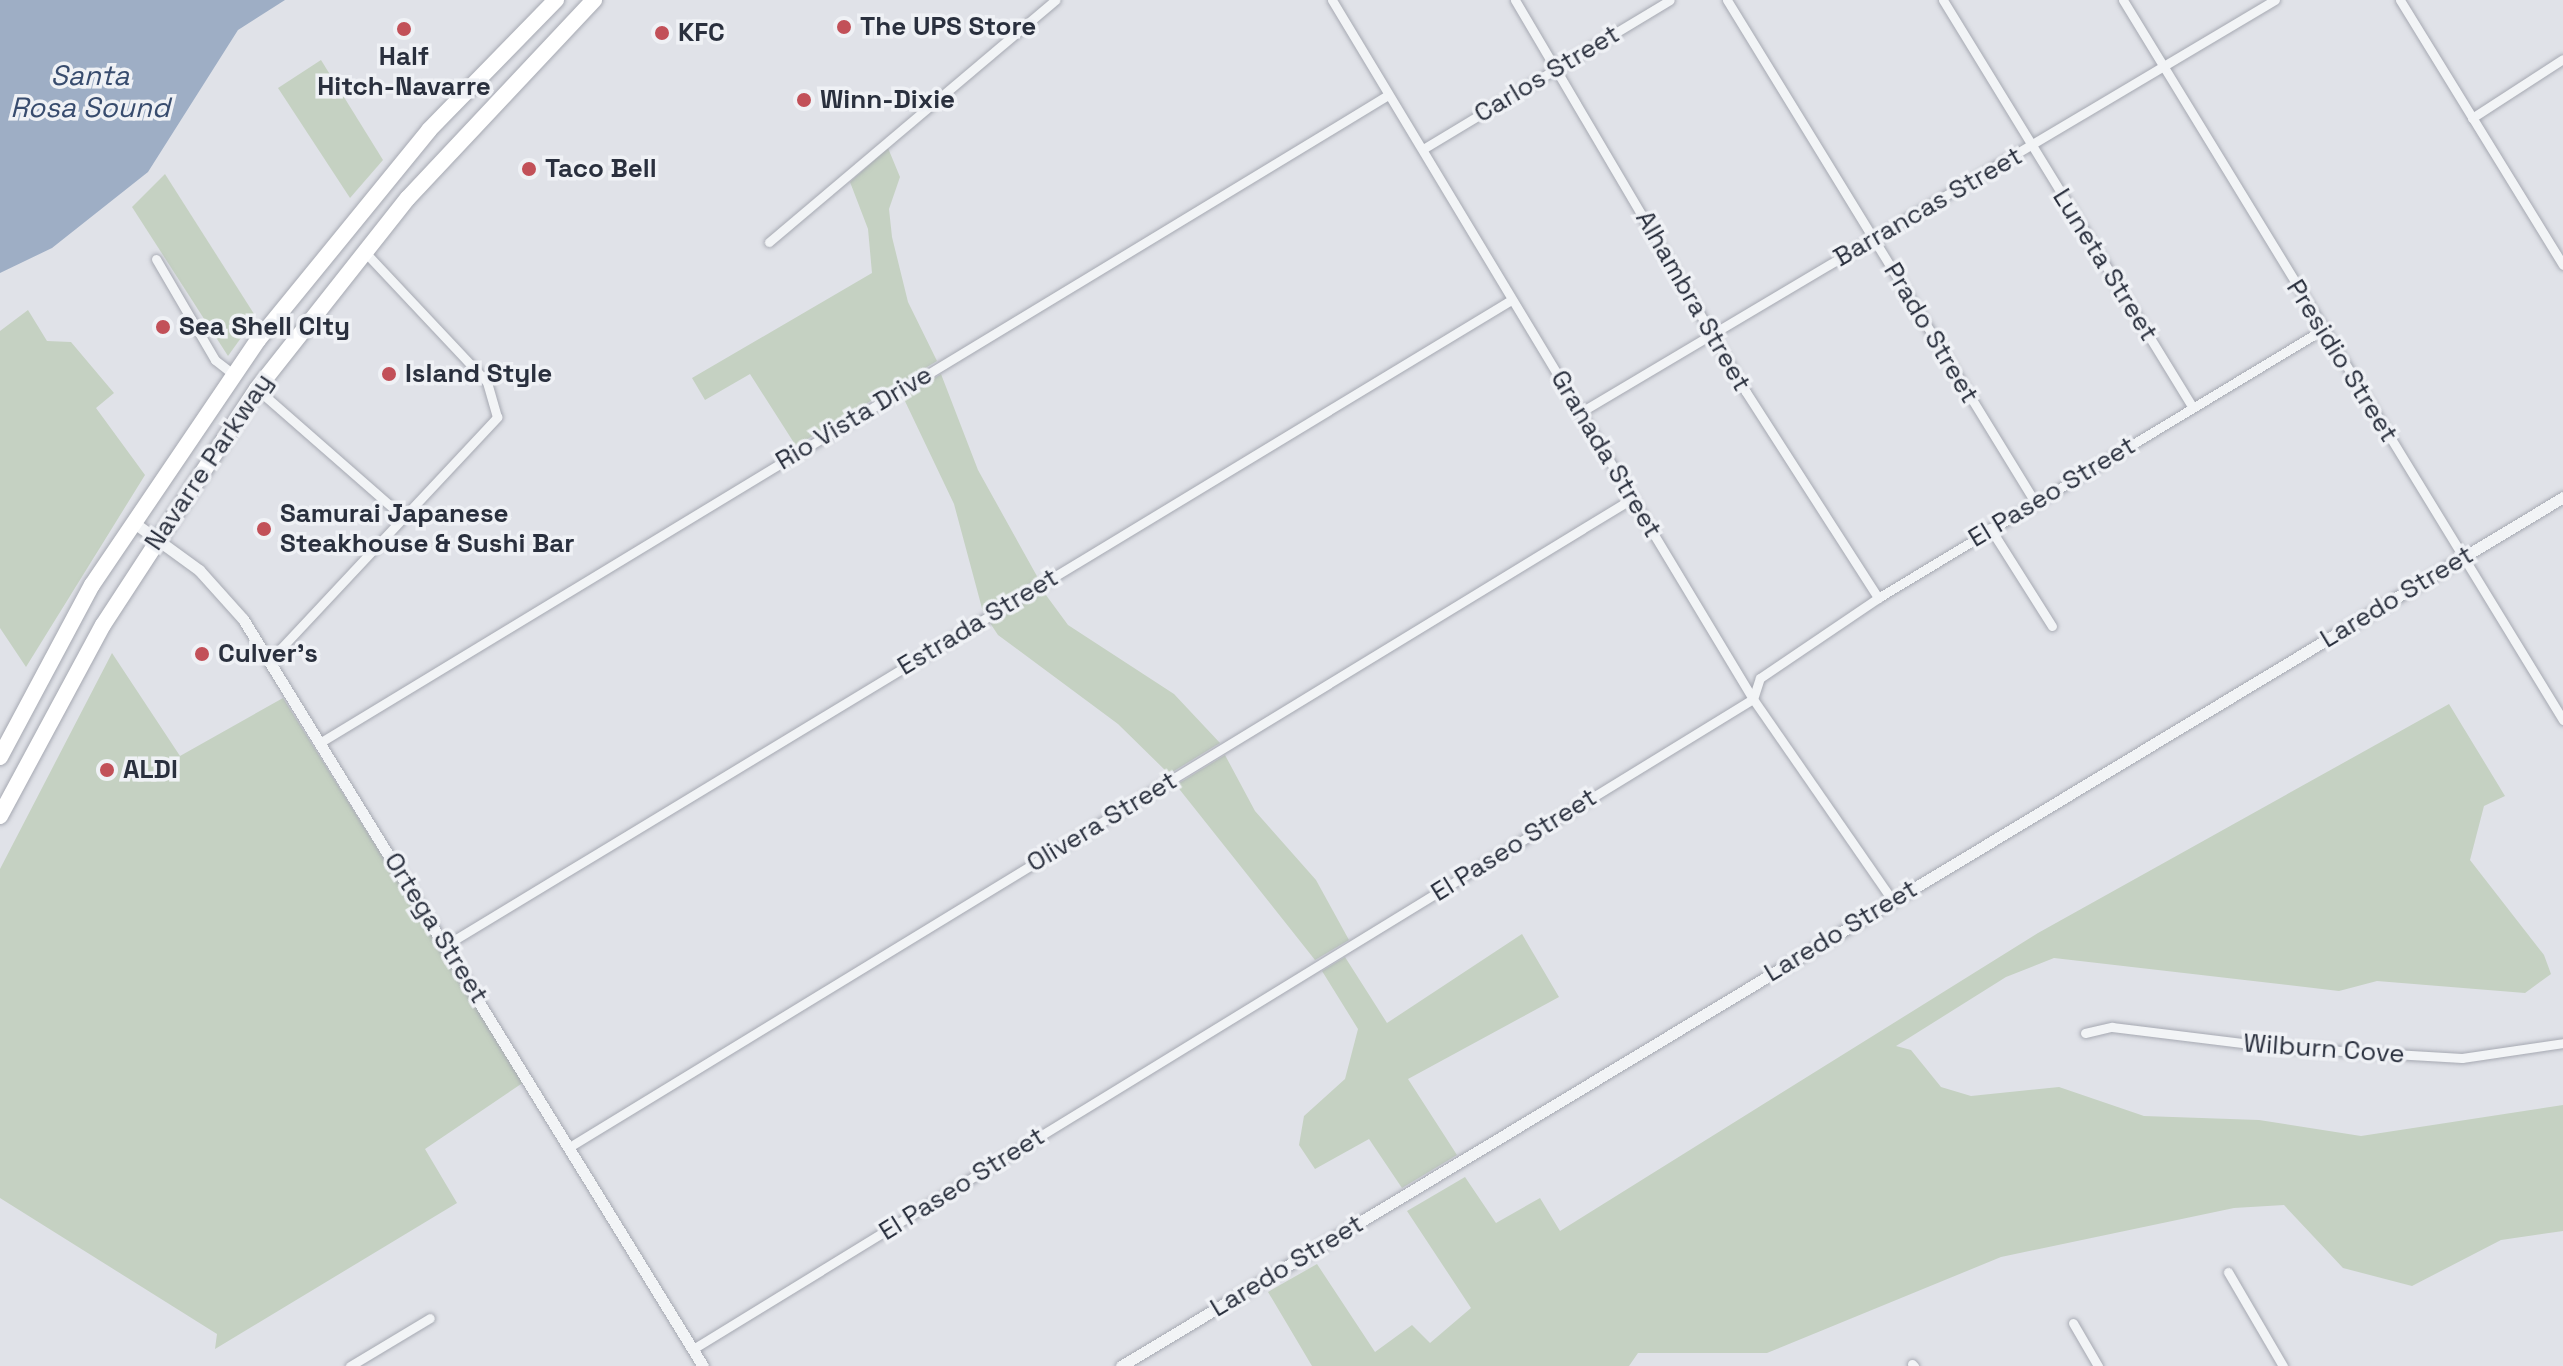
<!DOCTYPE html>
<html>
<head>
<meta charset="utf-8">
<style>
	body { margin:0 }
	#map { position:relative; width:2563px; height:1366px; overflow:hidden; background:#e0e2e8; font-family:"Space Grotesk",sans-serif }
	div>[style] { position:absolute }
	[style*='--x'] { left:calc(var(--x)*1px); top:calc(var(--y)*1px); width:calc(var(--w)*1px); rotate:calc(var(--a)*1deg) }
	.green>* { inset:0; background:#c5d1c2 }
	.water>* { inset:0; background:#9eaec5 }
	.roads { filter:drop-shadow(0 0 2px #a6a9b2) drop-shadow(0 0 2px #a6a9b2) }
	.minor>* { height:9px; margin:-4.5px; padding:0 4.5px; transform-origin:4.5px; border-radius:4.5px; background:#f2f4f6 }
	.tertiary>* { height:11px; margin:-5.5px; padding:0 5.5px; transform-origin:5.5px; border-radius:5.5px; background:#f2f4f6 }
	.trunk>* { height:16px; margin:-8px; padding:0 8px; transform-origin:8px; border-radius:8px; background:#fff }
	.dots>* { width:22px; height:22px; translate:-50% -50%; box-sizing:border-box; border:4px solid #eff1f5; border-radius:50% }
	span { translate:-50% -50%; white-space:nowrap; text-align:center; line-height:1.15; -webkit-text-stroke:7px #eff1f5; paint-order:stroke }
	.poi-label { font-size:26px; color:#2a303e; font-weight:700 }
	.left { translate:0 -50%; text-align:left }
	.street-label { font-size:26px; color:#2a303e }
	.water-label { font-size:28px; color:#384c6e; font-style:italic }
</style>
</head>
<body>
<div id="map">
	<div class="green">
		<div style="clip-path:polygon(321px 60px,383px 160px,350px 198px,278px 88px)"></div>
		<div style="clip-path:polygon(888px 148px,900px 177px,889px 209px,892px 237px,908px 302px,937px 361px,796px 446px,750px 374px,705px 400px,692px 378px,872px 273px,868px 229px,850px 182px)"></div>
		<div style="clip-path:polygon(165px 174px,256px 317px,228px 356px,132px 207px)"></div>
		<div style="clip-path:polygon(28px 310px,47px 341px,71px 342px,114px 393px,96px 408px,145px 475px,26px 667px,0 628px,0 331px)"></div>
		<div style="clip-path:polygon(941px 374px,978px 470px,1038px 578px,983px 612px,954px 504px,903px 397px)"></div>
		<div style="clip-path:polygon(1043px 591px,1068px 625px,1174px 694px,1220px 743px,1169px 774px,1118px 724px,998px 635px,990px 623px)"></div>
		<div style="clip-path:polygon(112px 653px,180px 756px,283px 698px,524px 1082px,425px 1149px,457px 1203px,215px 1349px,217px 1334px,0 1198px,0 869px)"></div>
		<div style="clip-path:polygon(2449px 704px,2505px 796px,2484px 806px,2470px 860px,2544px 955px,2551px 974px,2525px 993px,2377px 981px,2339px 991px,2054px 958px,2006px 977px,1896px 1046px,1911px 1050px,1941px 1087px,1971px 1096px,2059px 1087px,2144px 1116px,2259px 1120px,2361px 1136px,2563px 1105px,2563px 1231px,2501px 1240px,2412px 1286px,2343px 1268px,2284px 1205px,2234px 1208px,2001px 1257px,1767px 1353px,1638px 1353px,1629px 1366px,1312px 1366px,1268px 1292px,1317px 1264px,1375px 1352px,1412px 1325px,1430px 1343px,1471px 1308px,1407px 1211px,1465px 1177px,1496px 1223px,1540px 1198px,1560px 1231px,2038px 933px)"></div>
		<div style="clip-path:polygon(1225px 755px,1255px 811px,1316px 880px,1349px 940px,1315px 960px,1176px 785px)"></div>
		<div style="clip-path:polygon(1522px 934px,1559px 997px,1408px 1079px,1457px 1155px,1402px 1188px,1369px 1139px,1315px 1169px,1299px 1145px,1304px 1116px,1345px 1079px,1358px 1029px,1322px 971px,1345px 957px,1387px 1023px)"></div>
	</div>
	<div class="water">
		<div style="clip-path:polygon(0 0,285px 0,238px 30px,148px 172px,52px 248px,0 273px)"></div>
	</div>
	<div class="roads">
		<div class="minor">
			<div style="--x:1332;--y:0;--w:816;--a:58.94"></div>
			<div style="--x:1753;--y:699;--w:244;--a:55.3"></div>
			<div style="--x:1515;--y:0;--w:455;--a:59.5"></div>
			<div style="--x:1746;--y:392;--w:245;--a:57.3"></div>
			<div style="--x:1727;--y:0;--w:589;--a:58.47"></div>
			<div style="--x:1943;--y:0;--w:477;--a:58.5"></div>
			<div style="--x:2123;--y:0;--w:844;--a:58.57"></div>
			<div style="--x:2400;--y:0;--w:311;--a:58.4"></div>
			<div style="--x:2472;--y:118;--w:108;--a:-33"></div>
			<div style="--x:1423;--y:149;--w:288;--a:-31.1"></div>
			<div style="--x:769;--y:242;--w:375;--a:-40.2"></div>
			<div style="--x:156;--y:259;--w:117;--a:59.7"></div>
			<div style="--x:215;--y:360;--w:23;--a:38"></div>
			<div style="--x:257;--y:389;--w:193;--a:41.2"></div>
			<div style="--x:1581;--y:412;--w:807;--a:-30.7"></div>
			<div style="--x:1990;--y:528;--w:116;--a:57.7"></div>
			<div style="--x:270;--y:660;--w:333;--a:-46.9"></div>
			<div style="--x:497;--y:417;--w:36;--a:-106"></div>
			<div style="--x:487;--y:382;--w:181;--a:-133.2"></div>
			<div style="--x:321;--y:742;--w:1248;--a:-31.23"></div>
			<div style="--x:446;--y:945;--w:1245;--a:-31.2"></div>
			<div style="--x:2085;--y:1033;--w:28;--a:-13"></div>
			<div style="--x:2112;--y:1027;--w:164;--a:7"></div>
			<div style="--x:2275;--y:1047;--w:187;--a:3.4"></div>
			<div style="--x:2462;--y:1058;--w:102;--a:-8.4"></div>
			<div style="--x:571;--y:1146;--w:1244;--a:-31.39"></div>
			<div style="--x:2228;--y:1272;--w:109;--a:59.7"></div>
			<div style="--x:2073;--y:1323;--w:50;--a:59.8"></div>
			<div style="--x:693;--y:1349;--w:1243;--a:-31.52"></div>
			<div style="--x:1753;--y:699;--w:22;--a:-72"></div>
			<div style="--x:1760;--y:678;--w:143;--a:-34.1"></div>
			<div style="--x:1878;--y:598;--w:519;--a:-31.12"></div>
			<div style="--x:1912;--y:1364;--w:3;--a:45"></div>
			<div style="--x:350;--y:1366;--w:93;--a:-31"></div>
		</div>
		<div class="tertiary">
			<div style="--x:133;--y:522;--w:82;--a:36"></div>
			<div style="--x:199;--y:570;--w:66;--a:48.1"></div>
			<div style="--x:243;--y:619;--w:877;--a:58.38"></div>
			<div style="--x:1121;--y:1366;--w:1684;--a:-31.07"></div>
		</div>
		<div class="trunk">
			<div style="--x:0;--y:757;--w:195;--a:-61.9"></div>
			<div style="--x:92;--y:585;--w:296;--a:-55.9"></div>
			<div style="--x:258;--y:340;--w:271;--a:-50.8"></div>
			<div style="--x:429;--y:130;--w:182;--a:-45.7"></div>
			<div style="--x:0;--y:816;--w:217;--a:-61.7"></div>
			<div style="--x:103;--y:625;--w:282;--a:-56.9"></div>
			<div style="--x:257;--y:389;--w:243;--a:-51.7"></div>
			<div style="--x:408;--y:198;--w:272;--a:-46.8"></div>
		</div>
	</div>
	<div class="dots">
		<div style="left:844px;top:27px;background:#c25058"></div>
		<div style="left:404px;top:29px;background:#c25058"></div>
		<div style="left:662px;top:33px;background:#c25058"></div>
		<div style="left:804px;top:100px;background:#c25058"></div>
		<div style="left:529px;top:169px;background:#c25058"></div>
		<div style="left:163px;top:327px;background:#c25058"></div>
		<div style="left:389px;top:374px;background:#c25058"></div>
		<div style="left:264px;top:529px;background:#c25058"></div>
		<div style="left:202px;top:654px;background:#c25058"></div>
		<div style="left:107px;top:770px;background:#c25058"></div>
	</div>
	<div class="poi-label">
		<span class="left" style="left:860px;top:27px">The UPS Store</span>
		<span class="left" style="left:678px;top:33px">KFC</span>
		<span style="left:404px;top:72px">Half<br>Hitch-Navarre</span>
		<span class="left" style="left:820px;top:100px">Winn-Dixie</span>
		<span class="left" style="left:545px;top:169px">Taco Bell</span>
		<span class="left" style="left:179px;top:327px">Sea Shell CIty</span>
		<span class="left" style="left:405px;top:374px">Island Style</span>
		<span class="left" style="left:280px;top:529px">Samurai Japanese<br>Steakhouse &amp; Sushi Bar</span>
		<span class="left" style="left:218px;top:654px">Culver's</span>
		<span class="left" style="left:123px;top:770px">ALDI</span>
	</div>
	<div class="street-label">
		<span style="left:1547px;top:74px;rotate:-31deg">Carlos Street</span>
		<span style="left:1928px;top:207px;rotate:-30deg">Barrancas Street</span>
		<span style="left:2105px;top:265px;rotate:58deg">Luneta Street</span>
		<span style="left:1693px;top:301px;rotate:60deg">Alhambra Street</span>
		<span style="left:1931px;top:333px;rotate:59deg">Prado Street</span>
		<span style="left:2342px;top:361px;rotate:58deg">Presidio Street</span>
		<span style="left:854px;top:418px;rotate:-31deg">Rio Vista Drive</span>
		<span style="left:1606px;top:454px;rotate:59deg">Granada Street</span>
		<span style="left:209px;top:462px;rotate:-56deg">Navarre Parkway</span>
		<span style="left:2052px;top:492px;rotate:-31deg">El Paseo Street</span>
		<span style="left:2397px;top:597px;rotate:-31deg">Laredo Street</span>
		<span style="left:978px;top:622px;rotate:-31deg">Estrada Street</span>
		<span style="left:1102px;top:822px;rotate:-31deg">Olivera Street</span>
		<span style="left:1514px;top:845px;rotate:-32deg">El Paseo Street</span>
		<span style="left:436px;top:928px;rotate:58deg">Ortega Street</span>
		<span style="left:1841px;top:931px;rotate:-31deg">Laredo Street</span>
		<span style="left:2324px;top:1049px;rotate:4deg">Wilburn Cove</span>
		<span style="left:962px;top:1184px;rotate:-32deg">El Paseo Street</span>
		<span style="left:1287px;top:1266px;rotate:-31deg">Laredo Street</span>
	</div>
	<div class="water-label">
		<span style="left:90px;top:91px">Santa<br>Rosa Sound</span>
	</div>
</div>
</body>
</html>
